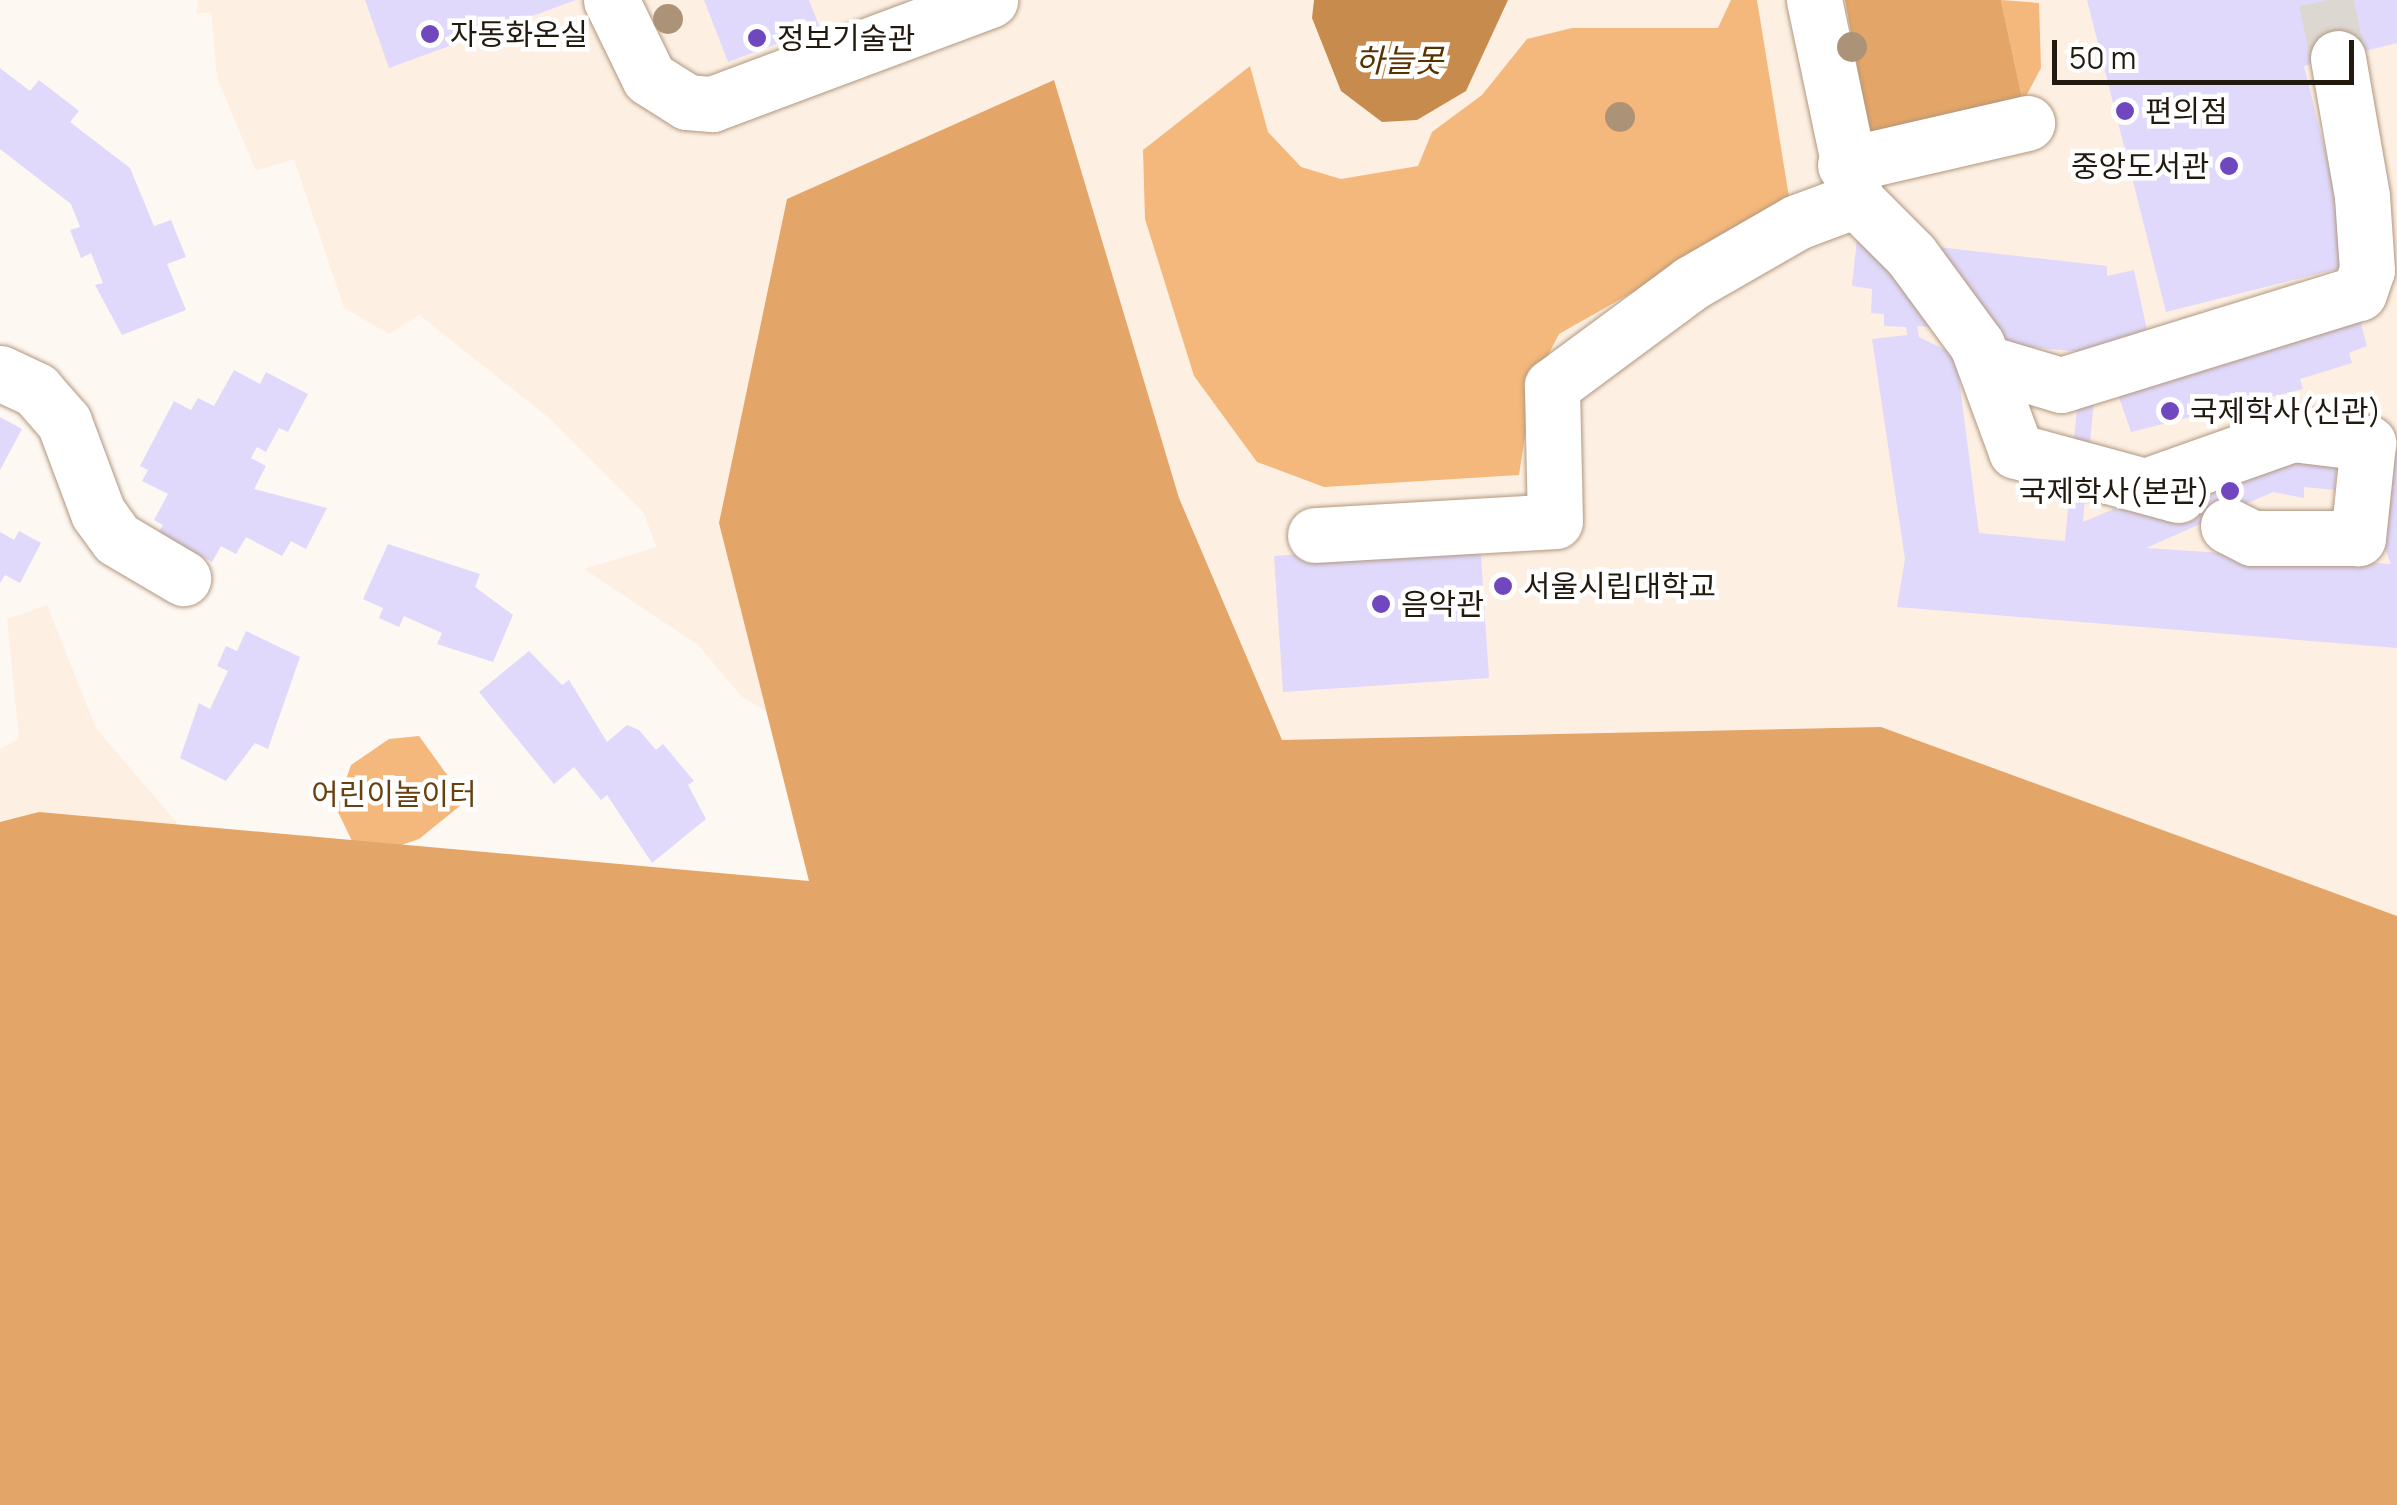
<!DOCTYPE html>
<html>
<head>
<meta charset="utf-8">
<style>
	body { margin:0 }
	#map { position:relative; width:2397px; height:1505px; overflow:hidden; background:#fef8f3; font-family:Manrope,"Noto Sans KR",sans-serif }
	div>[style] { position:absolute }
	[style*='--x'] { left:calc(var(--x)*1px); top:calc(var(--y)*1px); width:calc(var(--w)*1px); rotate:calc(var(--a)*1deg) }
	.built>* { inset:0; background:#fdf0e3 }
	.green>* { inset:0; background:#f4b87c }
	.forest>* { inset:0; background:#e4a668 }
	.water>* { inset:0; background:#c78b4d }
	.building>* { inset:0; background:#e0d9fb }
	.minor-tunnel>* { height:55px; margin-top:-27.5px; transform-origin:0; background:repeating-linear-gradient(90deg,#ddd7d1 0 55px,transparent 0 83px) }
	.roads { filter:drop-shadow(0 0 2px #b1977f) drop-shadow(0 0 2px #b1977f) }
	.minor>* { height:55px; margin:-27.5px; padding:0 27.5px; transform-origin:27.5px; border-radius:27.5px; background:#fff }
	.trees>* { width:30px; height:30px; margin:-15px; border-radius:50%; background:#ac9377 }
	.dots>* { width:28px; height:28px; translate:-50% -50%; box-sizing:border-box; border:5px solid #fff; border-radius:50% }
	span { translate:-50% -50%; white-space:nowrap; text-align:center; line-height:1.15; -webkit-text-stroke:9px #fff; paint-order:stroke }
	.poi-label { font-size:30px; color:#22190f }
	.left { translate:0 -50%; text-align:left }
	.right { translate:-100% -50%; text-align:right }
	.park-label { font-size:30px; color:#694111 }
	.water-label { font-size:32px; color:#593200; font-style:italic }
	.scale { position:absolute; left:2052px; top:40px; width:302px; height:45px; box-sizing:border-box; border:5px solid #22190f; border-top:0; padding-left:12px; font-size:30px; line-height:35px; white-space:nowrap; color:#22190f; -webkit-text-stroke:8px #fff; paint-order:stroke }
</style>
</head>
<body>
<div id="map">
	<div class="built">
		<div style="clip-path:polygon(198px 0,2397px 0,2397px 1058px,0 1088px,0 749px,19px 739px,7px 619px,47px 605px,96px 728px,183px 830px,840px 971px,799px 731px,741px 696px,698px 645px,584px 569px,656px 547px,644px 513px,548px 417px,419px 315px,389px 334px,344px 308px,294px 159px,256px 171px,217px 78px,211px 12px,196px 14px)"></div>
	</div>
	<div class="green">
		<div style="clip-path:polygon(1731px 0,1757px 0,1790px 203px,1559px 334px,1533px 384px,1519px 475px,1324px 487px,1257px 462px,1194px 376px,1145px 219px,1143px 150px,1250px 66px,1268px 132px,1301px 167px,1341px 179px,1418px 166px,1432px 132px,1482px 95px,1527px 39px,1572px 28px,1718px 28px)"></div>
		<div style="clip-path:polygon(2001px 0,2039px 3px,2041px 68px,2023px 102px)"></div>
		<div style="clip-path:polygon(419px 736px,466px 801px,419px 839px,387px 850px,354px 845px,336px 808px,351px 765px,389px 739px)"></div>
	</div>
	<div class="forest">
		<div style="clip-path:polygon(1845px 0,2001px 0,2023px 102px,1870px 137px)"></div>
		<div style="clip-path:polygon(1054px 80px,1179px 498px,1282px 740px,1881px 727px,2397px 916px,2397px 1505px,0 1505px,0 822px,39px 812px,809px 881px,719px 523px,787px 199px)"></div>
	</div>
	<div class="water">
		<div style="clip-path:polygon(1314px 0,1508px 0,1466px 91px,1417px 120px,1382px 122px,1341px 91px,1312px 18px)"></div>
	</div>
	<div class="building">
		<div style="clip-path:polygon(365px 0,576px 0,389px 68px)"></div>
		<div style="clip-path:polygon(704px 0,809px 0,820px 28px,728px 62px)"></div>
		<div style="clip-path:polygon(2087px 0,2397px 0,2397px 43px,2304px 66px,2353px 265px,2166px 312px)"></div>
		<div style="clip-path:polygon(0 68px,30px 91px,39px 80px,79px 111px,70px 122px,130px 168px,154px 226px,171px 220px,186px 257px,167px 264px,186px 310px,122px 335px,95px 285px,103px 283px,91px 253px,81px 258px,70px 230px,80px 227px,71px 204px,0 149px)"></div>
		<div style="clip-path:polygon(evenodd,1857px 238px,2107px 266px,2107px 276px,2134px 270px,2155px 367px,2360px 320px,2367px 346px,2349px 353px,2352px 363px,2300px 379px,2303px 389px,2131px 432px,2113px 380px,2096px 378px,2083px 522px,2262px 446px,2337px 451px,2335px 490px,2304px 487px,2304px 498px,2273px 492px,2146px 548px,2391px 564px,2382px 541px,2397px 443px,2397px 648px,1897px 607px,1905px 559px,1872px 339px,1907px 335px,1906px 327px,1884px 326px,1884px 314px,1871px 313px,1872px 289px,1852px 286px,1857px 238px,1917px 326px,1960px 330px,1966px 341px,2082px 352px,2065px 541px,1979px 533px,1956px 355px,1919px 337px,1917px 326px)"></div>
		<div style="clip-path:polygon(234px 370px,260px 384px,266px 372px,308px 394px,288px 432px,279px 428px,266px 452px,257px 447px,251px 458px,266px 466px,254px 489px,327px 508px,306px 549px,291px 541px,282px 556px,246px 537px,236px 554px,221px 546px,212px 562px,158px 533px,163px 525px,154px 520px,168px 494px,142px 481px,148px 470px,140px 466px,174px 401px,191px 410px,198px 398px,214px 406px)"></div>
		<div style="clip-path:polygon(0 417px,22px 429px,0 470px)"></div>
		<div style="clip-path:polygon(19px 531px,41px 543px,20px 583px,5px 575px,0 583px,0 532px,14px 540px)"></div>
		<div style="clip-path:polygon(1480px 541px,1489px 678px,1283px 692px,1274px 556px)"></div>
		<div style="clip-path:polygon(388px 544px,480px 574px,475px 587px,513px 615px,493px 662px,437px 644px,442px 633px,404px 616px,399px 627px,379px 618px,383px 608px,363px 599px)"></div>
		<div style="clip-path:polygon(246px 631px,300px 657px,268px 749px,255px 743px,226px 781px,180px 758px,199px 703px,210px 709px,228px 671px,217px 666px,226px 646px,237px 651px)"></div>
		<div style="clip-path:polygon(529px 651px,562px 685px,569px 680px,607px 742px,627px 725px,639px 730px,656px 750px,663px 744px,694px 781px,688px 785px,706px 819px,652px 863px,607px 795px,601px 800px,574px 767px,554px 784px,479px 692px)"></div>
	</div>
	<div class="minor-tunnel">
		<div style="--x:2326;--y:0;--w:59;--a:78.3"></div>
	</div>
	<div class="roads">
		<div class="minor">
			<div style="--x:611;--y:0;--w:87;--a:64"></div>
			<div style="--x:649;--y:78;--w:45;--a:32.3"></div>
			<div style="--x:687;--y:102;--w:25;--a:5"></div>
			<div style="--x:712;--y:104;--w:297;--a:-20.5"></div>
			<div style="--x:1814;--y:0;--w:204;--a:78.1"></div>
			<div style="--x:1856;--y:200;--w:78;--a:45"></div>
			<div style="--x:1911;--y:255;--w:112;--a:53.7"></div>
			<div style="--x:1977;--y:345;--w:113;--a:69.8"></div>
			<div style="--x:2016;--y:451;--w:168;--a:15.2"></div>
			<div style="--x:1845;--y:165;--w:187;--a:-13"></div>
			<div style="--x:1987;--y:363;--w:77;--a:16.6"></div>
			<div style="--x:2061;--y:385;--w:312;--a:-17.2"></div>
			<div style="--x:2359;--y:293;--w:24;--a:-71"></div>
			<div style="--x:2367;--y:270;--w:74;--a:-93.9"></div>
			<div style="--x:2362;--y:196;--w:140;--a:-99.9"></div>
			<div style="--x:0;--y:373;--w:40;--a:25"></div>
			<div style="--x:36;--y:390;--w:43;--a:48.8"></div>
			<div style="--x:64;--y:422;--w:97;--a:69.5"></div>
			<div style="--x:98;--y:513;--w:32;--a:54"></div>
			<div style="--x:117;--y:539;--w:77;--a:30.6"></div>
			<div style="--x:2154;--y:483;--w:146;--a:-19.5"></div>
			<div style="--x:2292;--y:434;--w:77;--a:6.8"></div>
			<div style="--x:2368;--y:443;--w:96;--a:96"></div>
			<div style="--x:2358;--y:538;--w:106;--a:180"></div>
			<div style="--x:2252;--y:538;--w:27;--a:-153"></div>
			<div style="--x:1315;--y:535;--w:240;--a:-3.3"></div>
			<div style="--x:1555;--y:521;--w:135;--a:-91.3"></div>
			<div style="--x:1552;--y:386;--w:173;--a:-36.5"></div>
			<div style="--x:1691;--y:283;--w:122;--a:-29.9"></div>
			<div style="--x:1797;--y:222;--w:63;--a:-20.4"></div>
		</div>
	</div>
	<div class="trees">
		<div style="left:668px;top:19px"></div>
		<div style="left:1852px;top:47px"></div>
		<div style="left:1620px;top:117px"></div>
	</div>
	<div class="dots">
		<div style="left:430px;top:34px;background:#7047bf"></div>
		<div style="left:757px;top:38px;background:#7047bf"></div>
		<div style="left:2125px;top:111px;background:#7047bf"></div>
		<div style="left:2229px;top:166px;background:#7047bf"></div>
		<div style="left:2170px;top:411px;background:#7047bf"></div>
		<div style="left:2230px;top:491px;background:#7047bf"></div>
		<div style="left:1503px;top:586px;background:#7047bf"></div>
		<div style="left:1381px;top:604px;background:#7047bf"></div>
	</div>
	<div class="poi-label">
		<span class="left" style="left:450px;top:34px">자동화온실</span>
		<span class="left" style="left:777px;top:38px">정보기술관</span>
		<span class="left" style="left:2145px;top:111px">편의점</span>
		<span class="right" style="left:2209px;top:166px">중앙도서관</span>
		<span class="left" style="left:2190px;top:411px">국제학사(신관)</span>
		<span class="right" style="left:2210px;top:491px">국제학사(본관)</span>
		<span class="left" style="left:1523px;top:586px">서울시립대학교</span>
		<span class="left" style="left:1401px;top:604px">음악관</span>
	</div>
	<div class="park-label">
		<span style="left:394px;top:794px">어린이놀이터</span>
	</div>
	<div class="water-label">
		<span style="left:1399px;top:60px">하늘못</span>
	</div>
	<div class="scale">50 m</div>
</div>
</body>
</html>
